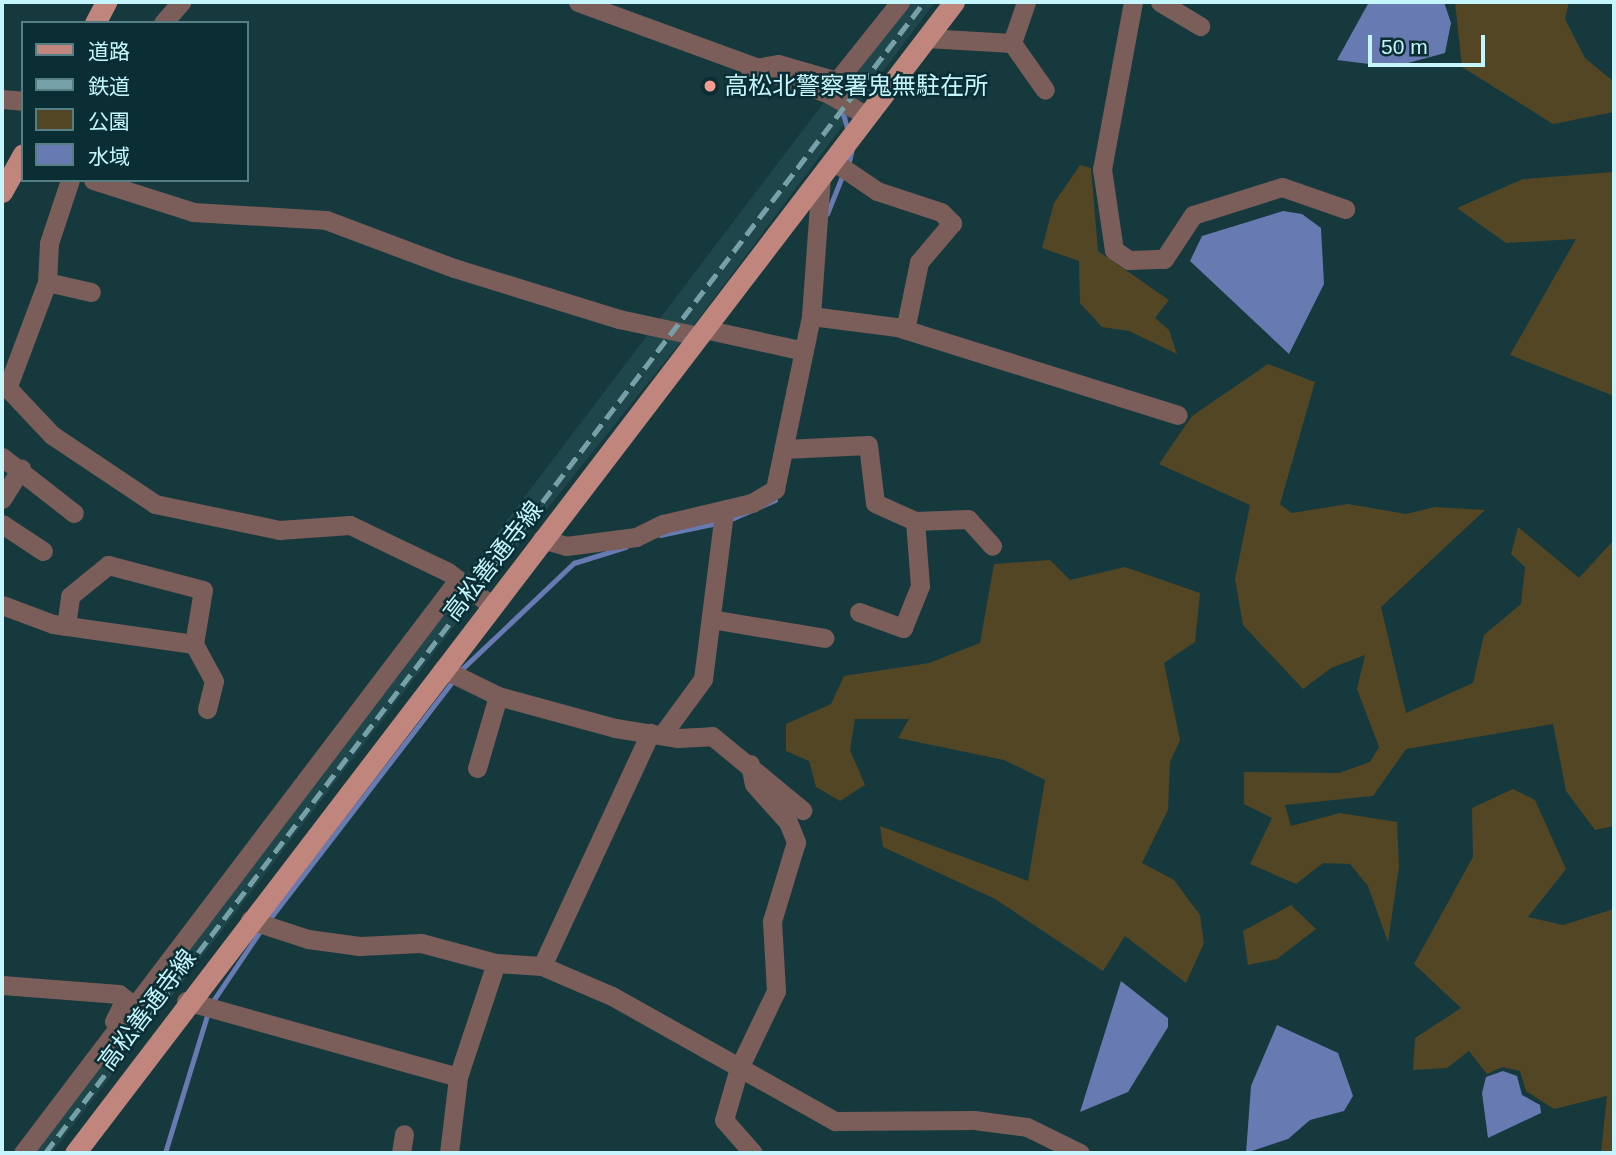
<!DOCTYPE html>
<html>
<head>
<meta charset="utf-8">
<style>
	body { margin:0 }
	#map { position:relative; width:1616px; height:1155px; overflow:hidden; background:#16393e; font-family:Arial,"Noto Sans JP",sans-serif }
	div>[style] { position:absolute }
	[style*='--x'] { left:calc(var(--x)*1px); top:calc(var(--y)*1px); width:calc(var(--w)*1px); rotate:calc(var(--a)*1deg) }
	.built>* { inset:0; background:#1f464b }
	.green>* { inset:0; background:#534624 }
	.water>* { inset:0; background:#677ab1 }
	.stream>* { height:4.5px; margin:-2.25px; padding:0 2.25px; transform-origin:2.25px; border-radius:2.25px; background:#677ab1 }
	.minor>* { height:19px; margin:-9.5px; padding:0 9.5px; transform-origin:9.5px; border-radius:9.5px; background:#7b5d59 }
	.major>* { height:21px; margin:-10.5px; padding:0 10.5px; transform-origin:10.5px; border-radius:10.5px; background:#c0867d }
	.rail>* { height:4.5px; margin-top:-2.25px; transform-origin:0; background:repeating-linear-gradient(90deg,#77a1a8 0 14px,transparent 0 21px) }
	.dots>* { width:19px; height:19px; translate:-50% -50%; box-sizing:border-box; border:4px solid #0b2e34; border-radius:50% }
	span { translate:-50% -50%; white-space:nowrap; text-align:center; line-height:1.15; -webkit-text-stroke:5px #0b2e34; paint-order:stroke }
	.poi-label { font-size:24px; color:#c5f6fe }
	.left { translate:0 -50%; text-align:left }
	.street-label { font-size:24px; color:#c5f6fe }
	.frame { position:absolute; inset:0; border:4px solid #c5f6fe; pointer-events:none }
	.legend { position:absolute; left:21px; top:21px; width:228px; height:161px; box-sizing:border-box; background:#0b2e34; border:2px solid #557e85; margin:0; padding:9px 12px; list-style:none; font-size:21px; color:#c5f6fe }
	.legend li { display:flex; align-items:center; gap:14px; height:35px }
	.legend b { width:35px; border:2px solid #557e85 }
	.scale { position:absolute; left:1368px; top:35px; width:117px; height:32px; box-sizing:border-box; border:4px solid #c5f6fe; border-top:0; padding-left:9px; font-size:21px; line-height:24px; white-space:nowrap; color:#c5f6fe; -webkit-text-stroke:5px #0b2e34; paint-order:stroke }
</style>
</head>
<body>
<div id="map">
	<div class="built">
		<div style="clip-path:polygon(900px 2px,935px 2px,688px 333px,478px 595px,52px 1153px,27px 1153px)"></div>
	</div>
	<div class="green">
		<div style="clip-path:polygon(1455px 2px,1569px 2px,1565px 19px,1585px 58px,1614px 82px,1614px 396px,1510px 355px,1576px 239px,1506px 243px,1457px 208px,1523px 179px,1614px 172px,1614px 112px,1553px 124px,1462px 67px)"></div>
		<div style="clip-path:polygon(1080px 165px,1091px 168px,1098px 251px,1169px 300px,1155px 318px,1169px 330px,1177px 354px,1129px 331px,1102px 327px,1080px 303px,1079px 261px,1042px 248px,1054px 203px)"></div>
		<div style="clip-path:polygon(1268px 364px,1315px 382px,1280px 504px,1292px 513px,1348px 504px,1406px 514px,1435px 507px,1485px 510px,1381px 607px,1406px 713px,1473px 683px,1484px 635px,1521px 604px,1525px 567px,1511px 554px,1518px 527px,1579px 578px,1614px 540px,1614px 826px,1595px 830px,1566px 791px,1553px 724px,1406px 749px,1373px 796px,1285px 805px,1291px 826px,1340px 813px,1397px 822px,1399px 867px,1388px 942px,1368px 886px,1350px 864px,1323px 863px,1296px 884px,1250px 864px,1272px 818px,1244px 804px,1244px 772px,1339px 773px,1370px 762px,1379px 747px,1357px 689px,1365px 655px,1331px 668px,1303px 689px,1243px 625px,1235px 579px,1250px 505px,1159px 464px,1192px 416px)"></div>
		<div style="clip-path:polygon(1050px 560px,1070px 580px,1125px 567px,1200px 593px,1195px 642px,1164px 663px,1180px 740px,1170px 762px,1168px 810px,1142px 863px,1174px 880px,1200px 915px,1204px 943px,1186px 983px,1125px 936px,1103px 971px,995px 899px,883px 847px,880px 826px,1028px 881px,1045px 780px,1004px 760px,898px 738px,909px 719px,855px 719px,850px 750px,865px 785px,840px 801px,816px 787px,809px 761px,786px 751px,786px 724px,831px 704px,844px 676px,929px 663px,980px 643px,994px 564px)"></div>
		<div style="clip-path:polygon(1513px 789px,1535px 800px,1566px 869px,1528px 917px,1563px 925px,1614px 909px,1614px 1153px,1601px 1153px,1607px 1096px,1554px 1109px,1526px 1091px,1520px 1071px,1502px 1067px,1487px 1074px,1469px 1051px,1447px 1068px,1413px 1070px,1415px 1038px,1461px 1008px,1414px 964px,1473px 857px,1472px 808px)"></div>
		<div style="clip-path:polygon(1291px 905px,1316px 929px,1277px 959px,1248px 965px,1243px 931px)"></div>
	</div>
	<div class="water">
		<div style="clip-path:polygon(1369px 2px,1444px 2px,1451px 23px,1445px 53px,1393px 67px,1337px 60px)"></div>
		<div style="clip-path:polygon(1283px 211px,1302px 214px,1321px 228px,1324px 284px,1289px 354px,1190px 261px,1202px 236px)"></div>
		<div style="clip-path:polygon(1121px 981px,1168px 1018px,1168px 1027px,1128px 1092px,1080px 1112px)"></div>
		<div style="clip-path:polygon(1277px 1025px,1338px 1053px,1353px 1096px,1344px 1111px,1310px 1120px,1288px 1139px,1246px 1153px,1251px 1086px)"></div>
		<div style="clip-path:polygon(1503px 1071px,1517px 1076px,1522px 1095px,1540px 1105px,1541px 1113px,1488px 1138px,1482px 1093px,1486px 1077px)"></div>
	</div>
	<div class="stream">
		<div style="--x:842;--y:108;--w:23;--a:75"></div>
		<div style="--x:848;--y:166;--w:17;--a:-77"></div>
		<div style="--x:827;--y:214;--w:43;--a:-68.2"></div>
		<div style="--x:729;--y:520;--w:50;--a:-23.5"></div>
		<div style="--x:660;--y:535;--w:58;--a:-11.9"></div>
		<div style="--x:460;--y:671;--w:157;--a:-43.5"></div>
		<div style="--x:574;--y:563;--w:54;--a:-17.1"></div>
		<div style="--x:268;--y:921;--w:303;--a:-52.4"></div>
		<div style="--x:211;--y:1004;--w:89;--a:-56"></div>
		<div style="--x:165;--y:1153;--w:147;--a:-73"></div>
	</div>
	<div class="minor">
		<div style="--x:578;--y:2;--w:267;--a:20.1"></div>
		<div style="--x:829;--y:94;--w:44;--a:30.1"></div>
		<div style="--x:1133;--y:2;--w:170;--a:100.5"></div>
		<div style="--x:1102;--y:169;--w:82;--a:81.6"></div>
		<div style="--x:1114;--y:250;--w:18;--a:34"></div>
		<div style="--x:1129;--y:260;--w:35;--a:-2"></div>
		<div style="--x:1164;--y:259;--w:53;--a:-56.6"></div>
		<div style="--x:1193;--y:215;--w:93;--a:-17.5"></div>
		<div style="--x:1282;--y:187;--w:67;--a:19.2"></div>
		<div style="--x:1160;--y:2;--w:47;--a:31"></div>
		<div style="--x:163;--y:23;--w:28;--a:-49"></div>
		<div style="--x:926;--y:38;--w:86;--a:3.3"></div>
		<div style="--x:1012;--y:43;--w:43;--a:-71.1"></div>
		<div style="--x:1012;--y:43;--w:57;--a:54.9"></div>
		<div style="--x:750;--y:69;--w:28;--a:-10"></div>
		<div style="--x:778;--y:64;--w:61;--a:16.1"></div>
		<div style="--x:837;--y:81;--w:101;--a:-51.4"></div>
		<div style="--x:2;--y:99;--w:21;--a:5"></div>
		<div style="--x:833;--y:161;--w:53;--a:34.3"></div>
		<div style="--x:877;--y:191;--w:67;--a:18.2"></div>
		<div style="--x:941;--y:212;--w:16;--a:45"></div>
		<div style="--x:952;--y:223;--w:51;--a:130.2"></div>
		<div style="--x:919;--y:262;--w:69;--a:101.6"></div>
		<div style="--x:93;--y:180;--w:105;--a:17.7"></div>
		<div style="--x:193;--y:212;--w:133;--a:3.4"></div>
		<div style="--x:326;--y:220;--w:137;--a:20.6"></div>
		<div style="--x:454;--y:268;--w:173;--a:17.2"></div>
		<div style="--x:619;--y:319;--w:81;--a:12.1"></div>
		<div style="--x:47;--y:282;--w:45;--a:12.8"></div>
		<div style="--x:811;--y:316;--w:87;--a:7.3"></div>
		<div style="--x:897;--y:327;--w:294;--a:17.4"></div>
		<div style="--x:704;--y:329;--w:102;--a:12.4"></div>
		<div style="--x:2;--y:382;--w:73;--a:46.7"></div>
		<div style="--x:52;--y:435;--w:124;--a:33.8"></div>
		<div style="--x:155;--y:504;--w:127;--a:11.8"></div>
		<div style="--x:279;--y:530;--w:71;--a:-4"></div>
		<div style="--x:350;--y:525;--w:109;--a:25.6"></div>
		<div style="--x:448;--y:572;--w:54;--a:37.5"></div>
		<div style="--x:8;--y:386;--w:111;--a:-69.4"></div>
		<div style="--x:47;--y:282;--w:39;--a:-87"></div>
		<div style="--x:49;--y:243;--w:66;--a:-71.6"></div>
		<div style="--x:784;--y:449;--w:84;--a:-2.7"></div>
		<div style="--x:868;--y:445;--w:58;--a:83.1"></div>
		<div style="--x:875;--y:503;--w:44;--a:24.2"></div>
		<div style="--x:915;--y:521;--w:53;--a:-2.2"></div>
		<div style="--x:968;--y:519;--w:36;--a:48"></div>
		<div style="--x:2;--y:457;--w:91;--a:37.9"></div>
		<div style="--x:2;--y:499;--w:36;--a:-58"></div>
		<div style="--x:2;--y:524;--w:49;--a:33.4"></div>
		<div style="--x:542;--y:539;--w:25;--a:16"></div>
		<div style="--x:566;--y:546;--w:71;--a:-7.3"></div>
		<div style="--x:636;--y:537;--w:30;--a:-26"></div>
		<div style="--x:663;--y:524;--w:91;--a:-13.3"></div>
		<div style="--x:752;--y:503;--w:27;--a:-31"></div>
		<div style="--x:775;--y:489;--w:177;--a:-78.2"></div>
		<div style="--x:811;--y:316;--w:139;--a:-85.9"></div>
		<div style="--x:2;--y:605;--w:54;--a:20.4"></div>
		<div style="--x:53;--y:624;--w:142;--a:8.1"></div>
		<div style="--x:194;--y:644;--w:42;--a:61.6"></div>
		<div style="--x:214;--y:681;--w:29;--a:104"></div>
		<div style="--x:859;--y:612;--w:47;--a:20"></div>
		<div style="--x:903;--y:628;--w:45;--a:-68"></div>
		<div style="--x:920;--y:586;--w:65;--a:-94.4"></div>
		<div style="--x:711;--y:619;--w:115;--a:9.5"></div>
		<div style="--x:66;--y:626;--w:30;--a:-82"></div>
		<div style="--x:70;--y:596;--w:49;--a:-39.2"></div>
		<div style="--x:108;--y:565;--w:98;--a:14.7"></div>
		<div style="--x:203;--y:590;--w:55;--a:99.5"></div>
		<div style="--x:443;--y:669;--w:61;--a:26.1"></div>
		<div style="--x:498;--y:696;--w:121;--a:15.3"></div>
		<div style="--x:615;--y:728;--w:64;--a:9"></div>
		<div style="--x:678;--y:738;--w:34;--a:-3"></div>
		<div style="--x:712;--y:736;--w:117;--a:39.4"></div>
		<div style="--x:662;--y:735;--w:69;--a:-53.8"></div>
		<div style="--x:703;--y:679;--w:168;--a:-82.8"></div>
		<div style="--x:750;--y:764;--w:20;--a:79"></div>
		<div style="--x:754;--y:784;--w:51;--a:48.2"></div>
		<div style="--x:788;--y:822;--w:22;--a:68"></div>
		<div style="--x:796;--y:842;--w:83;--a:106.9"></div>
		<div style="--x:772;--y:921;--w:70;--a:86.7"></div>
		<div style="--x:776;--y:991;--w:85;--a:115.7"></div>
		<div style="--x:739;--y:1068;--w:54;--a:106.1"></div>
		<div style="--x:724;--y:1120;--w:44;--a:48.7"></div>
		<div style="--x:477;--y:768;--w:75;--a:-73.7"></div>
		<div style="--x:250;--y:920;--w:61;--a:18.1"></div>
		<div style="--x:308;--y:939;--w:52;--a:7.7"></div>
		<div style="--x:360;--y:946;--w:61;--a:-2.8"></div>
		<div style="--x:421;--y:943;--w:78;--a:14.9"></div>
		<div style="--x:496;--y:963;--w:46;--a:3.7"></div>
		<div style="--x:542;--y:966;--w:76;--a:23.2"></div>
		<div style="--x:612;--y:996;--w:256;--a:29.3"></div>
		<div style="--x:835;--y:1121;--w:139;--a:-0.4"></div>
		<div style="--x:974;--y:1120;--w:53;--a:7.5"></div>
		<div style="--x:1027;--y:1127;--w:59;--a:26.1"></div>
		<div style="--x:542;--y:966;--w:257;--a:-65.1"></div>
		<div style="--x:2;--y:985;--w:117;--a:4.4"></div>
		<div style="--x:119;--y:994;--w:8;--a:40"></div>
		<div style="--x:125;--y:999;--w:25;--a:116"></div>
		<div style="--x:186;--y:1001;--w:282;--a:15.6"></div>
		<div style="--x:23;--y:1153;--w:719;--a:-52.8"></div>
		<div style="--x:401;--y:1153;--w:19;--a:-81"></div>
		<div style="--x:449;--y:1153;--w:77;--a:-83.2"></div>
		<div style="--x:458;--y:1077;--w:120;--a:-71.6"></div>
	</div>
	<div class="major">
		<div style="--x:95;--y:23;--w:24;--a:-62"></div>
		<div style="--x:2;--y:192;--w:43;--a:-61.1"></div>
		<div style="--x:75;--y:1153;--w:1448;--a:-52.63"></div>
	</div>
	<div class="rail">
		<div style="--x:45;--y:1153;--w:1448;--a:-52.63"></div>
	</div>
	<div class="dots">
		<div style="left:710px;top:86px;background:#f59c90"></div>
	</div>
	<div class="poi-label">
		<span class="left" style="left:724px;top:86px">高松北警察署鬼無駐在所</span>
	</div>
	<div class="street-label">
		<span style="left:493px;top:561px;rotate:-52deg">高松善通寺線</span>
		<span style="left:147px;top:1010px;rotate:-53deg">高松善通寺線</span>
	</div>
	<div class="frame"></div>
	<ul class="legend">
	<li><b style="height:9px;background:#c0867d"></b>道路</li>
	<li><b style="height:9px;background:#77a1a8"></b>鉄道</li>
	<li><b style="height:19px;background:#534624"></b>公園</li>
	<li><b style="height:19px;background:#677ab1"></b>水域</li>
	</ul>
	<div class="scale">50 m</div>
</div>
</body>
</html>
